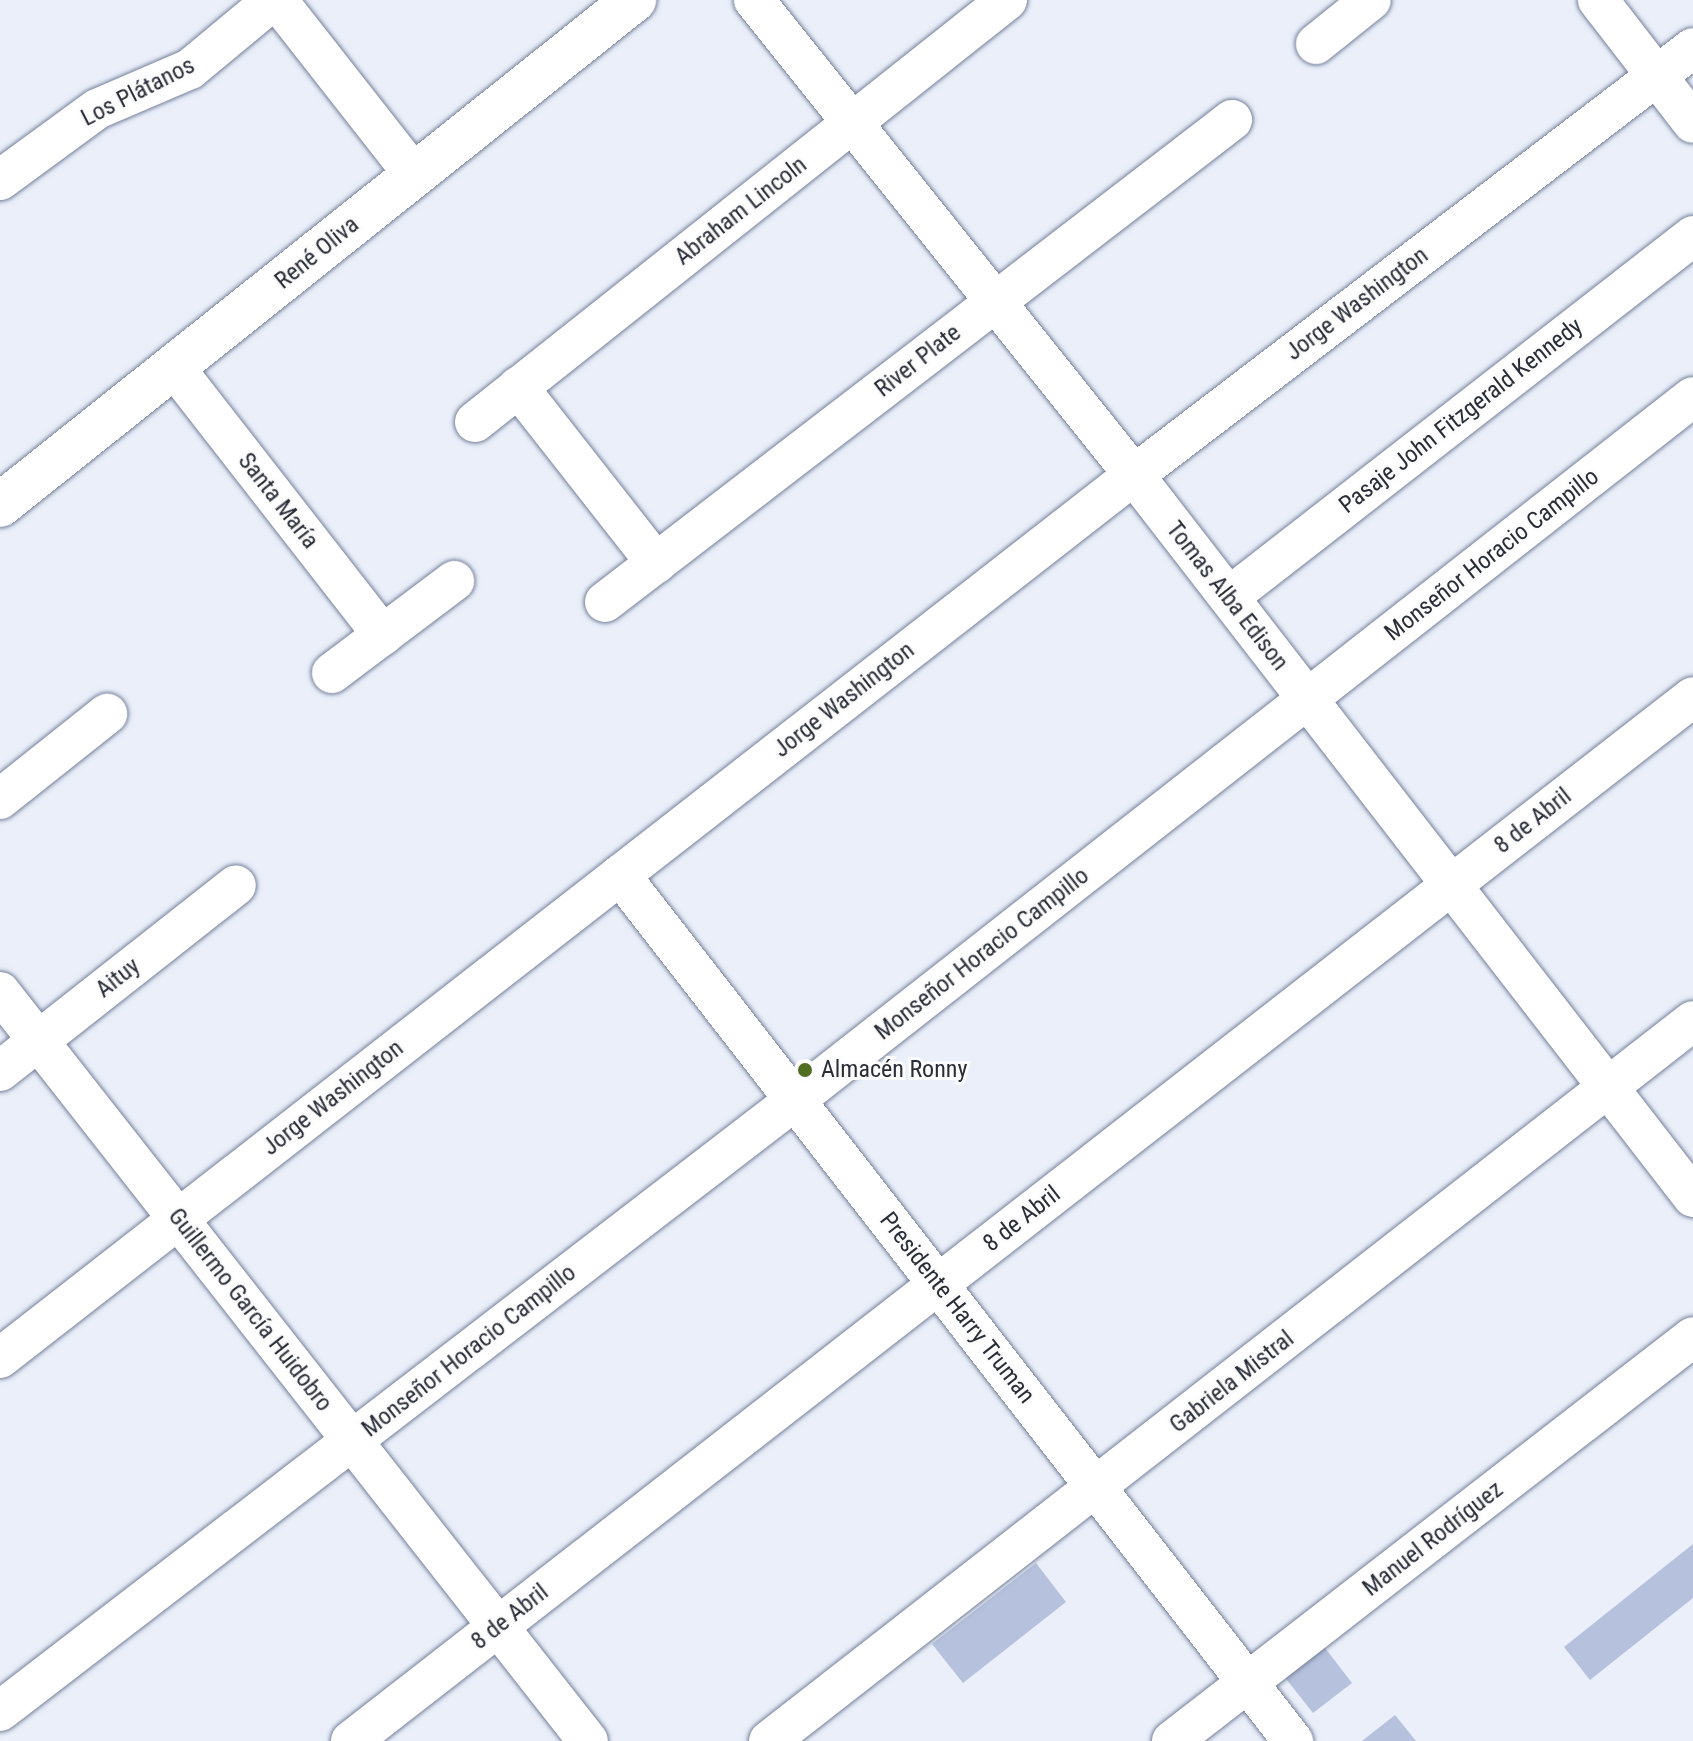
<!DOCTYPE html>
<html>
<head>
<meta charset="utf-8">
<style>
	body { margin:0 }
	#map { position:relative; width:1693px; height:1741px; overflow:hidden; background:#eaeffa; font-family:"Roboto Condensed",sans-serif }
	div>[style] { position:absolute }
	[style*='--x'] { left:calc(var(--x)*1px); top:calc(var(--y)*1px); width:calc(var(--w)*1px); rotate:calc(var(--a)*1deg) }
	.building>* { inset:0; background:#b6c1dd }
	.roads { filter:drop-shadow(0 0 2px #75809a) drop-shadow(0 0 2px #75809a) }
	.street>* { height:40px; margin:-20px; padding:0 20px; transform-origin:20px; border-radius:20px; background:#fff }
	.secondary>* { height:44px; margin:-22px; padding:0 22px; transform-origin:22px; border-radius:22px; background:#fff }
	.dots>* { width:22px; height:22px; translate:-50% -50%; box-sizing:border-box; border:4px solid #fcfcfc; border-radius:50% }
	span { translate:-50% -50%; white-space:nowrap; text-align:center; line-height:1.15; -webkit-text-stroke:6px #fcfcfc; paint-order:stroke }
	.street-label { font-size:24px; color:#292d38 }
	.poi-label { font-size:24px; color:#292d38 }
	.left { translate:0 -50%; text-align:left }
</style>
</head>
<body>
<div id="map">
	<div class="building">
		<div style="clip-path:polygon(1693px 1544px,1693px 1598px,1590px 1680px,1564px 1647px)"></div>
		<div style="clip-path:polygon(1036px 1563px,1066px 1602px,963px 1683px,932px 1644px)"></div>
		<div style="clip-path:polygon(1322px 1644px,1352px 1683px,1313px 1713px,1283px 1675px)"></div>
		<div style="clip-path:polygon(1395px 1715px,1416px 1741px,1362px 1741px)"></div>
	</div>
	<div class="roads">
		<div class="street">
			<div style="--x:277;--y:0;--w:222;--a:51.9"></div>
			<div style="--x:754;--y:0;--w:608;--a:51.34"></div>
			<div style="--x:1134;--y:475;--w:913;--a:52.25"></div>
			<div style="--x:1598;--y:0;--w:155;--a:52.3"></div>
			<div style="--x:1316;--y:44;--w:70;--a:-38.7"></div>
			<div style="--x:0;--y:180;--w:120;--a:-36.2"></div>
			<div style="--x:97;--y:109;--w:101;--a:-23.3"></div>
			<div style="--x:190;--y:69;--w:108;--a:-39.7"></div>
			<div style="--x:174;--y:367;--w:340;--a:52.1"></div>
			<div style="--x:518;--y:387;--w:224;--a:51.9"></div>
			<div style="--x:475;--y:422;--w:679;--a:-38.42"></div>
			<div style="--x:1229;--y:597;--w:588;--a:-37.88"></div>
			<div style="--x:605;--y:602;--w:791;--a:-37.55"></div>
			<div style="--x:332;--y:673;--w:153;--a:-37"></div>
			<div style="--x:0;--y:799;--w:137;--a:-38.5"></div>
			<div style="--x:620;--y:875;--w:1097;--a:52.15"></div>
			<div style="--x:0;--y:992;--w:952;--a:51.87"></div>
			<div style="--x:0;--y:1071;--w:300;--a:-38.2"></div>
			<div style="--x:0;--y:1358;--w:1437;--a:-37.91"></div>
			<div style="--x:1134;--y:475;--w:703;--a:-37.37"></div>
			<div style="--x:0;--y:1711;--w:1003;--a:-37.54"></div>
			<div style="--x:795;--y:1100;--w:1140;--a:-38.06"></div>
			<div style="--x:351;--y:1741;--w:1700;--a:-37.88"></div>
			<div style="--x:769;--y:1741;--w:1171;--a:-37.93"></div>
			<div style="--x:1172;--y:1741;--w:659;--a:-37.79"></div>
		</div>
		<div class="secondary">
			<div style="--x:0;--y:505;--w:811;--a:-38.54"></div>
		</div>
	</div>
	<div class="dots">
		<div style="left:805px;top:1070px;background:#516d21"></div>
	</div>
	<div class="street-label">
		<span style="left:138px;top:92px;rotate:-27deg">Los Plátanos</span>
		<span style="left:741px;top:211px;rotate:-38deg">Abraham Lincoln</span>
		<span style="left:317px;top:253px;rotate:-39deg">René Oliva</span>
		<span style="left:1357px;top:304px;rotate:-37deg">Jorge Washington</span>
		<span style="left:918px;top:361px;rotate:-38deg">River Plate</span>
		<span style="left:1461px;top:416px;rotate:-38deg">Pasaje John Fitzgerald Kennedy</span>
		<span style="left:278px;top:501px;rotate:52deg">Santa María</span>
		<span style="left:1492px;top:555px;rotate:-38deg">Monseñor Horacio Campillo</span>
		<span style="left:1227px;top:596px;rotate:52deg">Tomas Alba Edison</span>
		<span style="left:844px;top:700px;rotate:-38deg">Jorge Washington</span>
		<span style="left:1533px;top:821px;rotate:-38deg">8 de Abril</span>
		<span style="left:982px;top:954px;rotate:-38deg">Monseñor Horacio Campillo</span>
		<span style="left:118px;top:978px;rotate:-38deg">Aituy</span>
		<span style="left:333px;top:1098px;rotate:-38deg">Jorge Washington</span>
		<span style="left:1022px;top:1219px;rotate:-38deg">8 de Abril</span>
		<span style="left:957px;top:1308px;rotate:52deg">Presidente Harry Truman</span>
		<span style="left:250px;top:1310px;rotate:52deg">Guillermo García Huidobro</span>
		<span style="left:469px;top:1351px;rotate:-38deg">Monseñor Horacio Campillo</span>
		<span style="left:1232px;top:1382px;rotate:-38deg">Gabriela Mistral</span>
		<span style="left:1433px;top:1539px;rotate:-38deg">Manuel Rodríguez</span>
		<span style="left:510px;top:1617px;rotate:-38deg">8 de Abril</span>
	</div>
	<div class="poi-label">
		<span class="left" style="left:821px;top:1070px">Almacén Ronny</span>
	</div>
</div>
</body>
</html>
